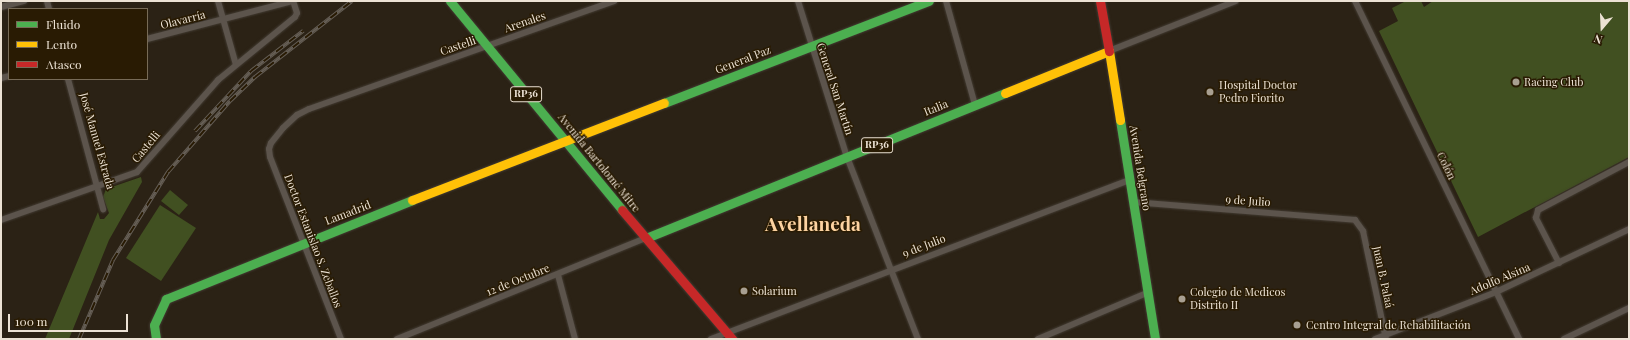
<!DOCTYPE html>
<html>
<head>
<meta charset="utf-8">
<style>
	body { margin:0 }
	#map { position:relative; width:1630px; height:340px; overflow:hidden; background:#2b2215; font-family:"Playfair Display",serif }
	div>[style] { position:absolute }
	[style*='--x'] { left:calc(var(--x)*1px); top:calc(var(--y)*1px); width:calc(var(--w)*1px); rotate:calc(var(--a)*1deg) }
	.green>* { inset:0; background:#415021 }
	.roads { filter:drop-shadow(0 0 1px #423b32) drop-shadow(0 0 1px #423b32) }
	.street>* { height:6px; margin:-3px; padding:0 3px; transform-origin:3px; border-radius:3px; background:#5c544c }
	.fast>* { height:9px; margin:-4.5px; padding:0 4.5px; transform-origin:4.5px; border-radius:4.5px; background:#4caf50 }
	.slow>* { height:9px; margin:-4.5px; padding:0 4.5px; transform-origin:4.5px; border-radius:4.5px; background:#ffc107 }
	.jam>* { height:9px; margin:-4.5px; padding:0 4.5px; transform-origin:4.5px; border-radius:4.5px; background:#c62828 }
	.rail>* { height:4px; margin-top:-2px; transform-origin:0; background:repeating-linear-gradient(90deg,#291b03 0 8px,#665f56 0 16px); box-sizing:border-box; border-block:1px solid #665f56 }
	.dots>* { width:11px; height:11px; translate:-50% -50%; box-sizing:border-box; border:2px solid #291b03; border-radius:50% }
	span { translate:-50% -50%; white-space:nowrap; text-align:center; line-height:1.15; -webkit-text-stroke:3px #291b03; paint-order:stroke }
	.shield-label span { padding:1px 3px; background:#291b03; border:1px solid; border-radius:3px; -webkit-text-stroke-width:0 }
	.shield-label { font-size:10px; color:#ece2d4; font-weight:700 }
	.street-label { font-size:11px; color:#ece2d4 }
	.poi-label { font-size:11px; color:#ece2d4 }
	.left { translate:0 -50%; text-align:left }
	.town-label { font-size:19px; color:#fdd3a1; font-weight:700 }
	.frame { position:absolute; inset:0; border:2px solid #ece2d4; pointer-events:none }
	.legend { position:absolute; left:8px; top:8px; width:140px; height:72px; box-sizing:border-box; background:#291b03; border:1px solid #776b57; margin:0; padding:5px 7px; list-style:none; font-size:12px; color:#ece2d4 }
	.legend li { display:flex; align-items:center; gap:8px; height:20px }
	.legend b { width:20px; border:1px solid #776b57 }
	.north { position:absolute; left:1582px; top:8px; width:40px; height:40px; -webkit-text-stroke:3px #291b03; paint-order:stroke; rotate:199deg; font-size:11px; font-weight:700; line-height:16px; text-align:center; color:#ece2d4 }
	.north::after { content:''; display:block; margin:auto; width:14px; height:18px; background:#ece2d4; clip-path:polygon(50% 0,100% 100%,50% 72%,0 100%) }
	.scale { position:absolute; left:8px; top:314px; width:120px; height:18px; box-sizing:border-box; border:2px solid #ece2d4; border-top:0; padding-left:5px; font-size:12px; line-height:14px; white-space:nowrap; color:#ece2d4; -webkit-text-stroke:3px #291b03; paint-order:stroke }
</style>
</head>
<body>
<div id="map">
	<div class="green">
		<div style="clip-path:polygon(1406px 1px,1421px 1px,1424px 7px,1433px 1px,1629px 1px,1629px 157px,1478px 237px,1379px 31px,1398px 21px,1392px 8px)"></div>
		<div style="clip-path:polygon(141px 177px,142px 182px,109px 240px,69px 339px,45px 339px,98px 212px,100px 219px,104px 219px,109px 213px,103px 197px,106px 189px)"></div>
		<div style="clip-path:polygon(170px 190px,188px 205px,179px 215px,161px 201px)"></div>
		<div style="clip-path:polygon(160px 205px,196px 228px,161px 281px,126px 258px)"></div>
	</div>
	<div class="roads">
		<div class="street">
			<div style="--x:47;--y:1;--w:8;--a:76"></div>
			<div style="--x:218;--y:1;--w:66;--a:74.3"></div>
			<div style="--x:798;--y:1;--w:164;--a:72.6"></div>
			<div style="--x:847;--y:157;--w:195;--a:68.7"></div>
			<div style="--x:946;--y:1;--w:108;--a:74.4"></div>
			<div style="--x:1355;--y:1;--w:376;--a:64.1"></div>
			<div style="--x:1;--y:7;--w:24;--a:-15"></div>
			<div style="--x:147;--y:39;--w:151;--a:-14.6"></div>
			<div style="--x:1109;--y:51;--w:136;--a:-21.5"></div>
			<div style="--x:1;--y:78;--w:8;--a:-14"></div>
			<div style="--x:68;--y:79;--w:135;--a:74.9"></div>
			<div style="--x:1133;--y:202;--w:223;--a:4.6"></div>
			<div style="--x:1355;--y:220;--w:14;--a:54"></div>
			<div style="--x:1363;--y:231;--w:110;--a:78"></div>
			<div style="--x:1;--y:220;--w:144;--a:-19.4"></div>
			<div style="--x:137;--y:172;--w:123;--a:-48.6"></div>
			<div style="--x:218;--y:80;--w:99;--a:-39.3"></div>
			<div style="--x:295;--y:17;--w:4;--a:-63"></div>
			<div style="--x:297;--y:13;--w:13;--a:-108"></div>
			<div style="--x:1559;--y:263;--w:51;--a:-117.1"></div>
			<div style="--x:1536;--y:218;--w:8;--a:-76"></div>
			<div style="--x:1538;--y:210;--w:103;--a:-27.8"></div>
			<div style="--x:558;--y:275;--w:66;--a:75.1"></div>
			<div style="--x:341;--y:339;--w:195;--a:-111.3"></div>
			<div style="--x:270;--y:157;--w:8;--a:-97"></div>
			<div style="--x:269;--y:149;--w:6;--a:-72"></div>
			<div style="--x:271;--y:143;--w:19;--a:-51"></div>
			<div style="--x:283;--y:128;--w:19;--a:-43"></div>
			<div style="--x:297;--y:115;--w:13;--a:-27"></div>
			<div style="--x:309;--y:109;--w:324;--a:-19.5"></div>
			<div style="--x:397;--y:339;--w:269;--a:-22.1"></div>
			<div style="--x:711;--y:339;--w:448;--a:-20.8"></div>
			<div style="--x:1038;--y:339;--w:118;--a:-22.9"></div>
			<div style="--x:1375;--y:339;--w:130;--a:-21.2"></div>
			<div style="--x:1496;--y:292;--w:147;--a:-25.3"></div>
			<div style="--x:1564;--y:339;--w:72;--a:-25.5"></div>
		</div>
		<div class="fast">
			<div style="--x:450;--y:1;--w:271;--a:50.5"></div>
			<div style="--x:664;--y:103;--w:284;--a:-21.1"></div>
			<div style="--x:1120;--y:120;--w:222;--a:80.9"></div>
			<div style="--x:646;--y:238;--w:387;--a:-22"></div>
			<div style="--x:156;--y:339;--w:14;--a:-98"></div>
			<div style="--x:154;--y:325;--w:29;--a:-65"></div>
			<div style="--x:166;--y:299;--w:265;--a:-21.9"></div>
		</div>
		<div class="slow">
			<div style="--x:1005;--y:93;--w:112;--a:-22"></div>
			<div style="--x:1109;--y:51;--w:70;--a:80.9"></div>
			<div style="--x:412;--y:200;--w:270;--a:-21.1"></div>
		</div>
		<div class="jam">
			<div style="--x:1100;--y:1;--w:51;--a:79.8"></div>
			<div style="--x:622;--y:210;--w:170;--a:49.5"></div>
		</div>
	</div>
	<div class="rail">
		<div style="--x:195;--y:131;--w:82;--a:-47"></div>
		<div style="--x:251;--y:71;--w:66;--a:-37.6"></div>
		<div style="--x:79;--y:339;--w:86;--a:-66.7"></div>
		<div style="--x:113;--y:260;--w:104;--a:-58"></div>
		<div style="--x:168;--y:172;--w:94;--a:-48.9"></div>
		<div style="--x:230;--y:101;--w:35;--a:-44"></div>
		<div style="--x:255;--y:77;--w:123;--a:-38.1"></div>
	</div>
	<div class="dots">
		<div style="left:1516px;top:82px;background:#a89f91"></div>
		<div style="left:1210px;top:92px;background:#a89f91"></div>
		<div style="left:744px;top:291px;background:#a89f91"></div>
		<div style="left:1182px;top:299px;background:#a89f91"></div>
		<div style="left:1297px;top:325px;background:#a89f91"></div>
	</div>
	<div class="shield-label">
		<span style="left:526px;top:94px">RP36</span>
		<span style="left:877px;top:145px">RP36</span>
	</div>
	<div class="street-label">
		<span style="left:183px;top:20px;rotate:-14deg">Olavarría</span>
		<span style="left:525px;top:22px;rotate:-19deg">Arenales</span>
		<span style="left:458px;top:46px;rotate:-19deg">Castelli</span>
		<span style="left:743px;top:60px;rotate:-21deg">General Paz</span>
		<span style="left:835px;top:89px;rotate:72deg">General San Martín</span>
		<span style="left:936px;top:108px;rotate:-22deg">Italia</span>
		<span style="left:97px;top:141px;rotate:74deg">José Manuel Estrada</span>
		<span style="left:146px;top:147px;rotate:-50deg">Castelli</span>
		<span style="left:599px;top:163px;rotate:51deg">Avenida Bartolomé Mitre</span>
		<span style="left:1446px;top:166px;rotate:64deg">Colón</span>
		<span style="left:1140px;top:168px;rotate:81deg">Avenida Belgrano</span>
		<span style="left:1248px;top:201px;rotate:4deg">9 de Julio</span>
		<span style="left:348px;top:213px;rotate:-21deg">Lamadrid</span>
		<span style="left:313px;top:241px;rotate:69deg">Doctor Estanislao S. Zeballos</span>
		<span style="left:924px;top:246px;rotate:-21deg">9 de Julio</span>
		<span style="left:1383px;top:277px;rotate:78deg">Juan B. Palaá</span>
		<span style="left:1500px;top:279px;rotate:-23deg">Adolfo Alsina</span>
		<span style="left:518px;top:280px;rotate:-22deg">12 de Octubre</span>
	</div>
	<div class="poi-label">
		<span class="left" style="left:1524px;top:82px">Racing Club</span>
		<span class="left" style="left:1219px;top:92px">Hospital Doctor<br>Pedro Fiorito</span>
		<span class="left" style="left:752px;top:291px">Solarium</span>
		<span class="left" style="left:1190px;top:299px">Colegio de Medicos<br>Distrito II</span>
		<span class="left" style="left:1306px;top:325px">Centro Integral de Rehabilitación</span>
	</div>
	<div class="town-label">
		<span style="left:813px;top:224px">Avellaneda</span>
	</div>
	<div class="frame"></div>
	<ul class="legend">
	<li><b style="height:5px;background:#4caf50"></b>Fluido</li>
	<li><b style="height:5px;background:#ffc107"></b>Lento</li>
	<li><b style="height:5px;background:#c62828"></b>Atasco</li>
	</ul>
	<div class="north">N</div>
	<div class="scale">100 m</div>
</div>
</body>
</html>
